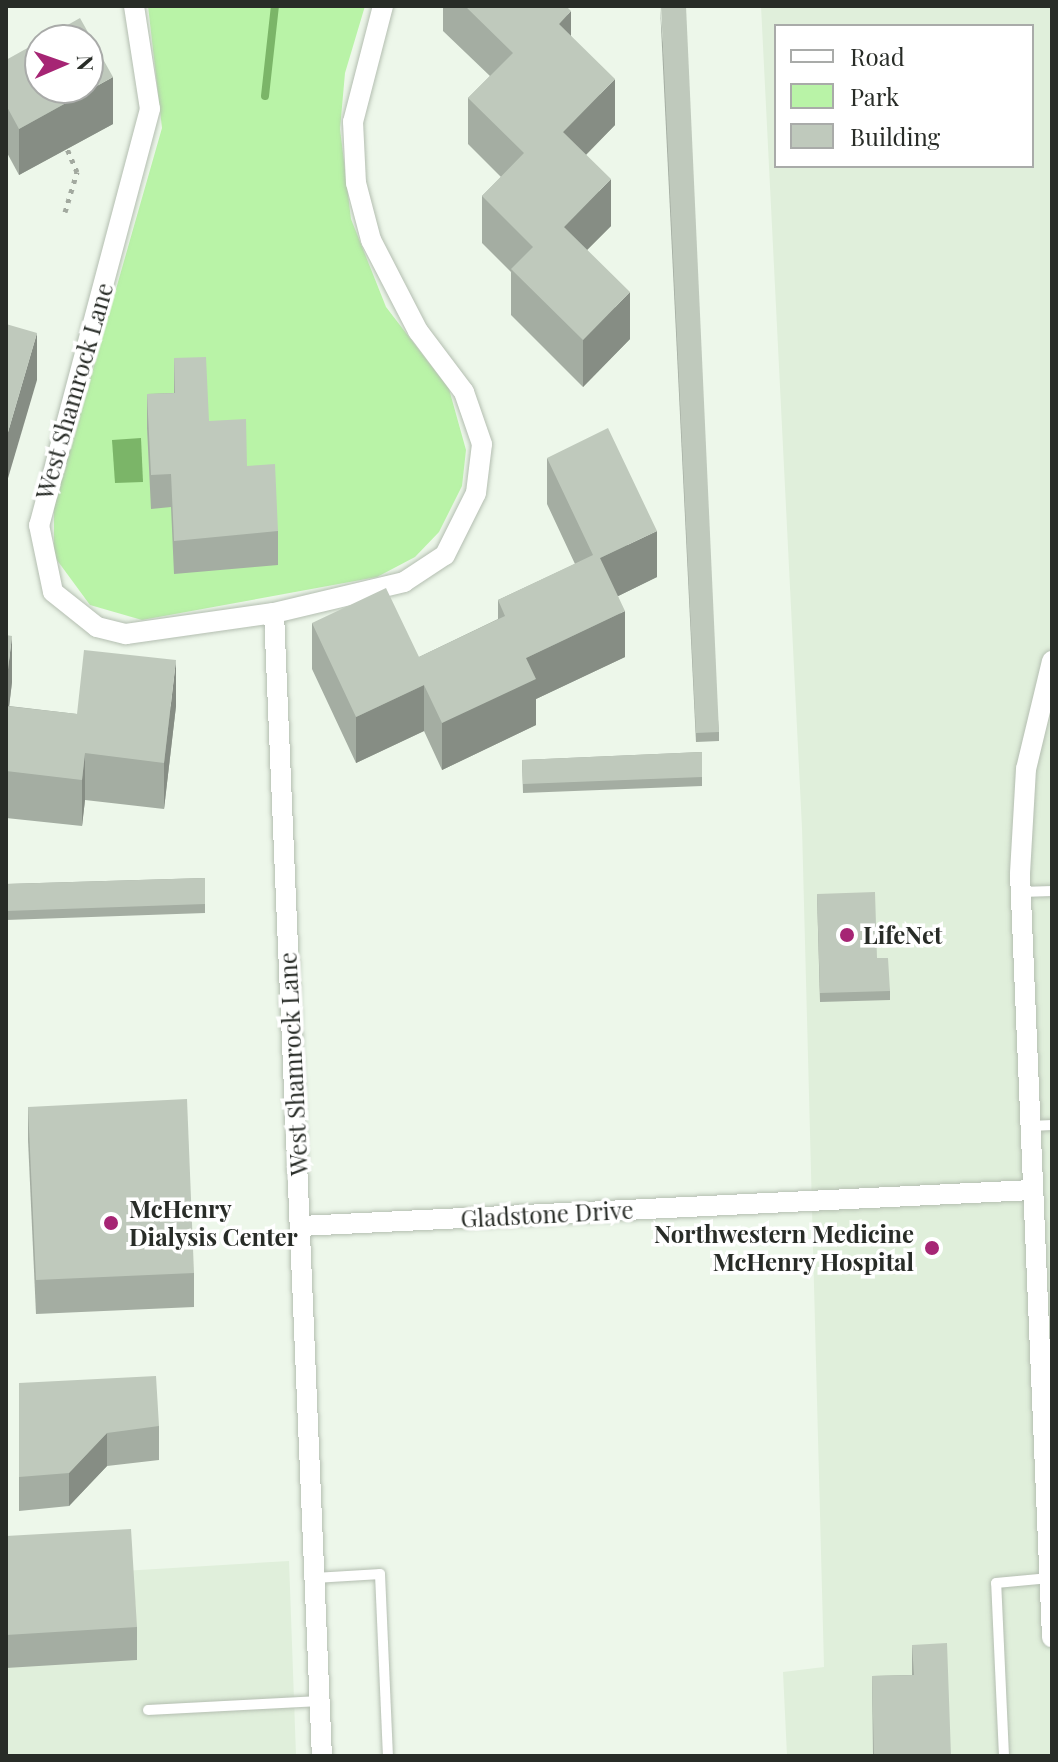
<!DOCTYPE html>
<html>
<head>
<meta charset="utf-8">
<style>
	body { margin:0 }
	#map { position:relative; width:1058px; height:1762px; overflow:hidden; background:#edf7ea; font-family:"Playfair Display",serif }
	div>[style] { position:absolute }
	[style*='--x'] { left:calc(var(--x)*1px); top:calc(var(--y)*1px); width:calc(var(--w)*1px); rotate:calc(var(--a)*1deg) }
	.built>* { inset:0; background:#e0efdb }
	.green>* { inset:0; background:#b9f3a7 }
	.water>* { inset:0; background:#7bb568 }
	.stream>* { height:8px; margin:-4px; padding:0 4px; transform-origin:4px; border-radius:4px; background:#7bb568 }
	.path>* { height:5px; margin-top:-2.5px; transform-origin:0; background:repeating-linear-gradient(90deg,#a2a99f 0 4px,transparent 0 10px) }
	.roads { filter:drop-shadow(0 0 2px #b4beb1) drop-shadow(0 0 2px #b4beb1) }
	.lane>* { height:10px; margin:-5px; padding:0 5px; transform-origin:5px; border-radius:5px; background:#fff }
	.street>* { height:20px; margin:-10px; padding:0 10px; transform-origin:10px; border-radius:10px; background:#fff }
	.wall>* { inset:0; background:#a4ada2 }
	.shaded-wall>* { inset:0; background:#868d84 }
	.building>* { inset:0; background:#bfc9bc }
	.dots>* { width:22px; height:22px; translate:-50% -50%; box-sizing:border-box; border:4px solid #fff; border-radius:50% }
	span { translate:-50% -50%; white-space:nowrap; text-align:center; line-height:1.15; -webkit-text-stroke:7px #fff; paint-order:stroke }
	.street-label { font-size:24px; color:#282c27 }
	.poi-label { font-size:24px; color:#282c27; font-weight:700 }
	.left { translate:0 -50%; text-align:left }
	.right { translate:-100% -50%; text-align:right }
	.frame { position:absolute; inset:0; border:8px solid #282c27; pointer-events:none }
	.legend { position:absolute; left:774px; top:24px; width:260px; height:144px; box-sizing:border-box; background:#fff; border:2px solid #a9aba9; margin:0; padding:10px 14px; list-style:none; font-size:24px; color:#282c27 }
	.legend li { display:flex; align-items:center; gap:16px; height:40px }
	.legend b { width:40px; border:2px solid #a9aba9 }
	.north { position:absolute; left:24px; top:24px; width:80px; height:80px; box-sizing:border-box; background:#fff; border:2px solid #a9aba9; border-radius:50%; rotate:88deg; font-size:22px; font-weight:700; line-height:32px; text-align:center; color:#282c27 }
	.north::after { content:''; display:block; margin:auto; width:28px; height:36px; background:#a62574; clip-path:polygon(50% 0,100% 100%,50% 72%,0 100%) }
</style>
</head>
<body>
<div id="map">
	<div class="built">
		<div style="clip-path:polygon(evenodd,761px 6px,1052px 6px,1052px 1756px,787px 1756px,783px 1672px,824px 1667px,802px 828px,761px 6px,776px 26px,1032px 26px,1032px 166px,776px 166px,776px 26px)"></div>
		<div style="clip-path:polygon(289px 1561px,296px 1756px,6px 1756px,6px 1578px)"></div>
	</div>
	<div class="green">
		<div style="clip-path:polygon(148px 6px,365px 6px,345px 73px,340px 129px,351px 219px,386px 307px,449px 389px,466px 450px,462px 486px,439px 532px,415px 557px,377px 577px,142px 620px,90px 605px,54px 556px,54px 506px,162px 128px)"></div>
	</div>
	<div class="water">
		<div style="clip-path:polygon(141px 438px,143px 482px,115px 483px,112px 440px)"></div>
	</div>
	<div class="stream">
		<div style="--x:265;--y:96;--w:91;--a:-83.7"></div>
	</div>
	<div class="path">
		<div style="--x:65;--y:212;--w:42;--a:-73.3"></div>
		<div style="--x:77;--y:172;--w:25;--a:-113"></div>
	</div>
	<div class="roads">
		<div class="lane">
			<div style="--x:1021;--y:892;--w:31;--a:-2"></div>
			<div style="--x:1031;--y:1126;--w:21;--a:-3"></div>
			<div style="--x:315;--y:1578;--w:65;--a:-3.5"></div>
			<div style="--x:380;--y:1574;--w:182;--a:87.5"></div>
			<div style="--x:148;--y:1710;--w:172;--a:-3"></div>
			<div style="--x:1004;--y:1756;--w:173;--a:-92.6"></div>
			<div style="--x:996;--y:1583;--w:54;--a:-5.3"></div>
		</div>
		<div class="street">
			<div style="--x:134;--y:6;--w:104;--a:81.2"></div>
			<div style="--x:150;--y:109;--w:431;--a:104.9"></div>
			<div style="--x:39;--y:525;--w:68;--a:78.2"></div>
			<div style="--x:53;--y:592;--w:56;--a:38.5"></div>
			<div style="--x:97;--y:627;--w:30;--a:14"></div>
			<div style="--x:126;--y:634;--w:149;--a:-8.1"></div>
			<div style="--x:274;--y:613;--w:134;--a:-13.4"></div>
			<div style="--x:404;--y:582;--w:49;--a:-33.4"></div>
			<div style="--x:445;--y:555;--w:69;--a:-63.4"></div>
			<div style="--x:476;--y:493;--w:49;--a:-83"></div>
			<div style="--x:482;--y:444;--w:55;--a:-109.1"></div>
			<div style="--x:464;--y:392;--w:76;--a:-127"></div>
			<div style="--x:418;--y:331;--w:102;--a:-117.3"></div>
			<div style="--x:371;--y:240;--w:59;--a:-104.7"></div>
			<div style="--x:356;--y:183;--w:61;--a:-92.8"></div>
			<div style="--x:353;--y:122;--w:120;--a:-75.5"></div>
			<div style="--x:274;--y:613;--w:1144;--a:87.6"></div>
			<div style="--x:1052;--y:661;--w:111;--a:103.5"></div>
			<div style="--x:1026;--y:769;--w:105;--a:93.3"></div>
			<div style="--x:1020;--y:874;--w:764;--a:87.6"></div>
			<div style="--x:301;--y:1226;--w:733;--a:-2.82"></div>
		</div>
	</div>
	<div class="wall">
		<div style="clip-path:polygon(443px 6px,566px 6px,571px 36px,615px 125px,586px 155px,611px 226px,587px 250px,630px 339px,583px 387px,511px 315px,511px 272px,482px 243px,482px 196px,501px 177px,468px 144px,468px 98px,490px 76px,443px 31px)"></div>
		<div style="clip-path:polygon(660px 6px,719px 732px,719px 741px,696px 742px)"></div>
		<div style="clip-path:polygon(6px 60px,113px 124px,19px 175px,6px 151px)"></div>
		<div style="clip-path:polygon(174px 358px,209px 421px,247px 466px,278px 531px,278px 565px,174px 574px,171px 507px,151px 509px,147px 428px,147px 394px,174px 393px)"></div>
		<div style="clip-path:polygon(547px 458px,657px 577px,618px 596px,625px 657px,536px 699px,536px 725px,442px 770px,424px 731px,356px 763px,312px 669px,312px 623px,419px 657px,498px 619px,498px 600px,575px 564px,547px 504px)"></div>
		<div style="clip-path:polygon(6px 635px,12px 682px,9px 706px,77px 714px,176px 706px,164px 809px,85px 800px,82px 826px,6px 818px)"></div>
		<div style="clip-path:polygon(702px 752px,702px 786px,523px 793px,522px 760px)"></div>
		<div style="clip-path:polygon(205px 878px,205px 913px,6px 920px,6px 884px)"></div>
		<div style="clip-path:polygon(817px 894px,877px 958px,890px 991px,890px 1000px,820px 1002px)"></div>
		<div style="clip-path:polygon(28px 1107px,194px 1273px,194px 1307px,36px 1314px,28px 1140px)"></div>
		<div style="clip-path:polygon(19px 1383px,159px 1426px,159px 1460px,107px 1466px,69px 1506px,19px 1511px)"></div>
		<div style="clip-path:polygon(6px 1536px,137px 1627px,137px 1660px,6px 1668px)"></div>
		<div style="clip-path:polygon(912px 1645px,951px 1756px,873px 1756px,872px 1676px,912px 1675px)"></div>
	</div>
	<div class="shaded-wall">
		<div style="clip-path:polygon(571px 11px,571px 58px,559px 24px)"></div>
		<div style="clip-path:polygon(113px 77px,113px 124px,19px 175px,19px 129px)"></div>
		<div style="clip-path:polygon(615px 79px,615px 125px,563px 178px,563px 132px)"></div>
		<div style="clip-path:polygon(611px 179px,611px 226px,564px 273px,564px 227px)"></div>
		<div style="clip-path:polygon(630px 292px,630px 339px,583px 387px,583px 340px)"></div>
		<div style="clip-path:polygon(37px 333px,37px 380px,6px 485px,6px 439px)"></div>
		<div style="clip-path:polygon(657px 531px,657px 577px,600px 605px,600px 558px)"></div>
		<div style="clip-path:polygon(625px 611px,625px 657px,536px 699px,536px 725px,442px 770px,442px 723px,526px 658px)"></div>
		<div style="clip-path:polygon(12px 636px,12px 682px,6px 733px,6px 686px)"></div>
		<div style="clip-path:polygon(176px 660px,176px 706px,164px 809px,164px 763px)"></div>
		<div style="clip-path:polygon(424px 685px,424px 731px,356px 763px,356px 717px)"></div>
		<div style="clip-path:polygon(85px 753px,85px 800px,82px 826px,82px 780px)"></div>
		<div style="clip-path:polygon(107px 1433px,107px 1466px,69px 1506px,69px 1473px)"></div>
	</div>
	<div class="building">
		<div style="clip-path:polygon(465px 6px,566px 6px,571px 11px,559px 24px,615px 79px,563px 132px,611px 179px,564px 227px,630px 292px,583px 340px,511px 269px,533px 247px,482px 196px,524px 153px,468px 98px,513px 53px)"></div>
		<div style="clip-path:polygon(661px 6px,686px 6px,719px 732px,696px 733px)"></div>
		<div style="clip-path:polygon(80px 18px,113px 77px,19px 129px,6px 105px,6px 60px,40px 41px,40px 88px,88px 88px,88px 40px,41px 40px)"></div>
		<div style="clip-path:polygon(6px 324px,37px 333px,6px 439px)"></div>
		<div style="clip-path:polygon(206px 357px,209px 421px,246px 419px,247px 466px,275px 464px,278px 531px,174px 541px,171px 474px,151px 475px,147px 394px,175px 393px,174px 358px)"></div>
		<div style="clip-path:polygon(608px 428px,657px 531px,600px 558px,625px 611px,526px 658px,536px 679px,442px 723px,424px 685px,356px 717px,312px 623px,386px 588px,419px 657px,505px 616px,498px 600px,593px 555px,547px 458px)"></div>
		<div style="clip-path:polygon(6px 635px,12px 636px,6px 686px)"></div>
		<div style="clip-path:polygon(84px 650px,176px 660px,164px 763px,85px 753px,82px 780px,6px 771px,6px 706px,77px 714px)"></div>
		<div style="clip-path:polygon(702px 752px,702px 777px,523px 784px,522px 760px)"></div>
		<div style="clip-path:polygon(205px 878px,205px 904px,6px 911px,6px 884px)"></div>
		<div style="clip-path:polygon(875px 892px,877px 958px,888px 958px,890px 991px,820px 993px,817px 894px)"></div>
		<div style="clip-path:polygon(187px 1099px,194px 1273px,36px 1280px,28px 1107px)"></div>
		<div style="clip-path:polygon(156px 1376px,159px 1426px,107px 1433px,69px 1473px,19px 1477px,19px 1383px)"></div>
		<div style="clip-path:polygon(131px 1529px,137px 1627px,6px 1635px,6px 1536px)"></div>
		<div style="clip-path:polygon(947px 1643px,951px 1756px,874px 1756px,872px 1676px,914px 1675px,912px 1645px)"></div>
	</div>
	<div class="dots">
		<div style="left:847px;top:935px;background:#a62574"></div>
		<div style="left:111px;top:1223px;background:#a62574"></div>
		<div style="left:932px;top:1248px;background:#a62574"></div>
	</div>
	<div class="street-label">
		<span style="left:74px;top:391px;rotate:-74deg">West Shamrock Lane</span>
		<span style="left:293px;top:1064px;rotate:-93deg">West Shamrock Lane</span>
		<span style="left:547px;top:1214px;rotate:-3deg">Gladstone Drive</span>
	</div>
	<div class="poi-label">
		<span class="left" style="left:863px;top:935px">LifeNet</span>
		<span class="left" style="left:129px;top:1223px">McHenry<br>Dialysis Center</span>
		<span class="right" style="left:914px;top:1248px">Northwestern Medicine<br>McHenry Hospital</span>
	</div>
	<div class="frame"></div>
	<ul class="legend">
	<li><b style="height:10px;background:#fff"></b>Road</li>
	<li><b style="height:22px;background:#b9f3a7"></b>Park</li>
	<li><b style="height:22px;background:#bfc9bc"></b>Building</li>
	</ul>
	<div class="north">N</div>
</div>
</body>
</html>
